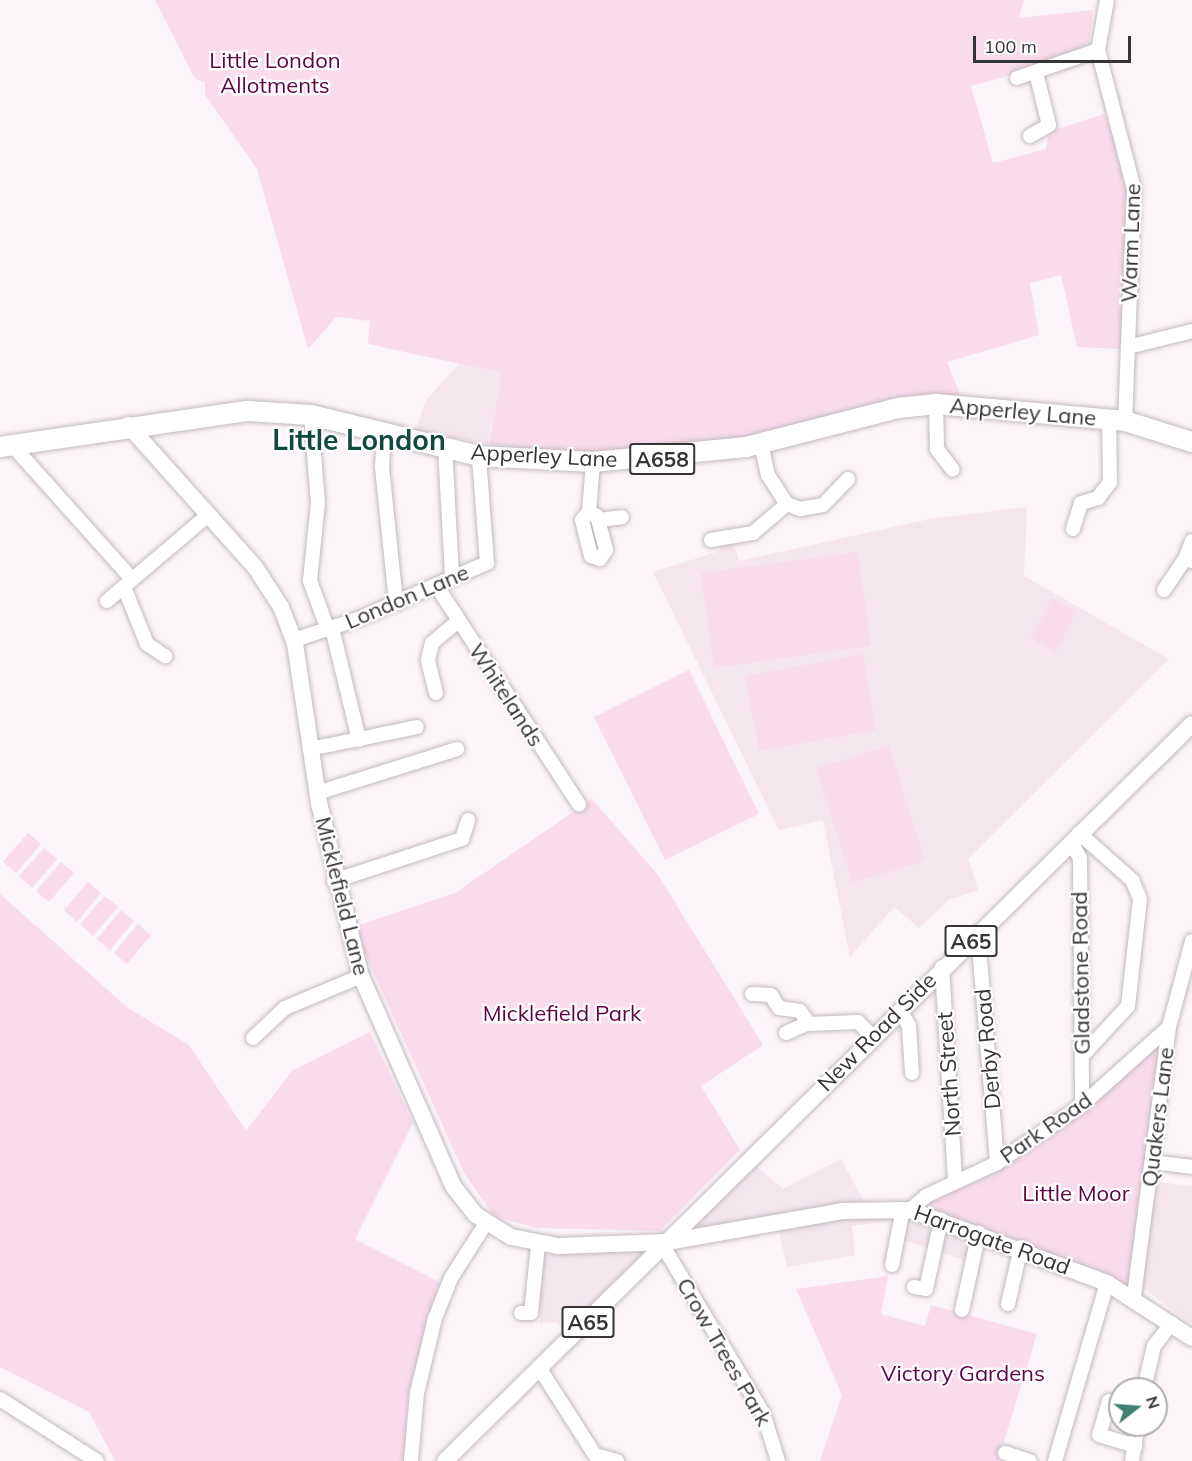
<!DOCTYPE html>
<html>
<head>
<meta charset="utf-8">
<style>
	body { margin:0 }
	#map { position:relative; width:1192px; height:1461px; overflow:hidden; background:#fbf4f8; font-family:Mulish,sans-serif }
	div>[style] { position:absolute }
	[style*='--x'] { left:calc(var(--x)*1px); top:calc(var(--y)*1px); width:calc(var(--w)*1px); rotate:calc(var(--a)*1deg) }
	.built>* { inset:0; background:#f5e6ee }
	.green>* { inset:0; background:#f9dbec }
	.roads { filter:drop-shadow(0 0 2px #c1babe) drop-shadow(0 0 2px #c1babe) }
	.minor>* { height:14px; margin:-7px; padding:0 7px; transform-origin:7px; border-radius:7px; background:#fff }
	.major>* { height:16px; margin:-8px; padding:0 8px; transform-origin:8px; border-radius:8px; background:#fff }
	.highway>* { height:20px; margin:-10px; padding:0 10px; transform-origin:10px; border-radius:10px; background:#fff }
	span { translate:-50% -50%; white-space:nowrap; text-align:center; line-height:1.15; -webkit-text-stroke:4.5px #fff; paint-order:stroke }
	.shield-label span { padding:2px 4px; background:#fff; border:2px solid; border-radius:4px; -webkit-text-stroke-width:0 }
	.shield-label { font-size:21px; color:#363435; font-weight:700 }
	.park-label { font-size:22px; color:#5e0345 }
	.street-label { font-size:22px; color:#363435 }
	.district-label { font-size:28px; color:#0f493f; font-weight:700 }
	.north { position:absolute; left:1108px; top:1377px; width:60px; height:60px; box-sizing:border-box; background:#fff; border:2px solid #afaeae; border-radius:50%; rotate:73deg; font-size:16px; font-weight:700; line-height:24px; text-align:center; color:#363435 }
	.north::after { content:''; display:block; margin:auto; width:21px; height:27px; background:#3e8173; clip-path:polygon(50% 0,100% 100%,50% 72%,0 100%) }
	.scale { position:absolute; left:973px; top:36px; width:158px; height:27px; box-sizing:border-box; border:3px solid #363435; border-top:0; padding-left:8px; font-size:18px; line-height:21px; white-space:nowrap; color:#363435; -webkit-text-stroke:4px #fff; paint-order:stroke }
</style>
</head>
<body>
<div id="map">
	<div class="built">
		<div style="clip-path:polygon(459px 364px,503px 373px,488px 444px,416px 430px,426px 400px)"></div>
		<div style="clip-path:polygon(1027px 507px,1024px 576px,1169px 659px,968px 859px,978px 890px,949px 900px,919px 928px,894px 907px,850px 957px,823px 820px,779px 830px,653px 572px,717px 552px,732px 539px,739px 561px,930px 519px)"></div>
		<div style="clip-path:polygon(841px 1159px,863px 1200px,970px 1234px,966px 1261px,903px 1240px,893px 1220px,852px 1226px,855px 1255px,787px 1267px,779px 1231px,655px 1248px,564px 1332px,557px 1322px,540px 1323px,540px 1255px,574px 1255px,693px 1223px,755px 1165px,783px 1189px)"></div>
		<div style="clip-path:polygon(1157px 1182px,1192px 1186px,1192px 1325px,1142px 1287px)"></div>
	</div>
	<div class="green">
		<div style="clip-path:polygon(155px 0,1024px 0,1019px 18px,1093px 10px,1089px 43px,1068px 59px,971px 86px,993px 163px,1046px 149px,1049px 132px,1104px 114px,1129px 172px,1121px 349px,1077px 347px,1061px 275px,1030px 283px,1039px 335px,947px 362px,961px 396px,906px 397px,825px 421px,700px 446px,580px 454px,489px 444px,502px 373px,368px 344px,370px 321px,336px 317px,308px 349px,257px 169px,205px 95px,205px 82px,195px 79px)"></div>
		<div style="clip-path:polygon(858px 552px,871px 646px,714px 668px,701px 573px)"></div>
		<div style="clip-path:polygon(1052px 598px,1077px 611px,1056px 652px,1031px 639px)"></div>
		<div style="clip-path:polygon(863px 654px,876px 730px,759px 751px,745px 676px)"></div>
		<div style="clip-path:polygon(689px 670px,759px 814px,665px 860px,594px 717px)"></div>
		<div style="clip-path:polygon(889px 746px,925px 861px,852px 883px,816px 768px)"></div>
		<div style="clip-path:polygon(592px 799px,658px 875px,763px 1045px,701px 1086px,740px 1150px,660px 1231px,536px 1228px,494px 1216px,464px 1173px,353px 927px,455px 893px)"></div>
		<div style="clip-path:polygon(28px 833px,41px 844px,16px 873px,3px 862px)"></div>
		<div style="clip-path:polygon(44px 848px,57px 859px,32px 888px,19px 876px)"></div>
		<div style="clip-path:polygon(61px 862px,74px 873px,49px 902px,36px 891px)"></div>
		<div style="clip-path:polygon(88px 882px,101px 893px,77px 922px,64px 910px)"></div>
		<div style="clip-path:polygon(0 894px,128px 1008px,189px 1045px,246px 1131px,292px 1071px,370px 1032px,413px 1123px,355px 1239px,439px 1282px,408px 1396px,404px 1461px,115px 1461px,89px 1412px,0 1367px)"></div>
		<div style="clip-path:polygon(105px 896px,118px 907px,93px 936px,80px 924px)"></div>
		<div style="clip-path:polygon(121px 910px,134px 921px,110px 950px,97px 939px)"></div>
		<div style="clip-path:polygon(138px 924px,151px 935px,127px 964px,114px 953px)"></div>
		<div style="clip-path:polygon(1169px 1027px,1134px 1296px,910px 1210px,997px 1163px)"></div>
		<div style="clip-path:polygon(888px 1276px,881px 1314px,925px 1326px,931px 1305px,1037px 1334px,998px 1461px,820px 1461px,842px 1395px,796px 1289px)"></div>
	</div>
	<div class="roads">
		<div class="minor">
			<div style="--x:1107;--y:0;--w:51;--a:100.2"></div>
			<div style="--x:1098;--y:50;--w:144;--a:75.5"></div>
			<div style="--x:1134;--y:189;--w:232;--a:92.2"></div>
			<div style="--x:1017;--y:78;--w:86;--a:-19.1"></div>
			<div style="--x:1030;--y:136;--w:22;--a:-30"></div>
			<div style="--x:1049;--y:125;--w:54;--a:-104"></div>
			<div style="--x:1128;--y:347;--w:66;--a:-14"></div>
			<div style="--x:936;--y:404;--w:45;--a:88.7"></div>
			<div style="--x:937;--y:449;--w:26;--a:53"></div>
			<div style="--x:311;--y:415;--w:88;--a:85.5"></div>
			<div style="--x:318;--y:503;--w:78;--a:95.9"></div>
			<div style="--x:310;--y:581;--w:52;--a:69.8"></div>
			<div style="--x:384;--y:431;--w:36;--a:93"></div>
			<div style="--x:382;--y:467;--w:137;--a:84.1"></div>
			<div style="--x:761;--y:443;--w:33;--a:78"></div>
			<div style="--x:768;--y:475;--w:35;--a:57"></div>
			<div style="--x:787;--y:504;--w:14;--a:21"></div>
			<div style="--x:800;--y:509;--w:23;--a:-10"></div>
			<div style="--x:823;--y:505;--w:36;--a:-46"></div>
			<div style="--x:13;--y:446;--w:178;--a:48.2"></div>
			<div style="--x:445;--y:447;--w:131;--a:86.9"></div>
			<div style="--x:589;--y:512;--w:9;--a:27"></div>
			<div style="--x:597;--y:516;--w:35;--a:75"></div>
			<div style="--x:606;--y:550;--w:11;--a:124"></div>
			<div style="--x:600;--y:559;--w:9;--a:-162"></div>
			<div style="--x:591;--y:556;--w:37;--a:-104"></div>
			<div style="--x:582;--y:520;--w:11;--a:-49"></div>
			<div style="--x:589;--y:512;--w:50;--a:-85.4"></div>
			<div style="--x:599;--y:520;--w:23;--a:-7"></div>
			<div style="--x:1073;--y:529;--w:27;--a:-73"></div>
			<div style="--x:1081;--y:503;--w:18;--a:-16"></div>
			<div style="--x:1098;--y:498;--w:20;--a:-53"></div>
			<div style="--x:1110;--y:482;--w:63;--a:-90.9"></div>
			<div style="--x:711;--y:540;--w:43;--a:-9.5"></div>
			<div style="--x:753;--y:533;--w:45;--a:-40.5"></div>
			<div style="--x:1192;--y:541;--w:17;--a:111"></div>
			<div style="--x:1186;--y:557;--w:7;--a:34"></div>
			<div style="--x:436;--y:585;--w:262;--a:56.9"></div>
			<div style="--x:124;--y:587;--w:61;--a:68"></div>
			<div style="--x:147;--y:644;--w:22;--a:34"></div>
			<div style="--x:1164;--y:590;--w:40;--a:-56"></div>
			<div style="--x:107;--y:601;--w:133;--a:-40.4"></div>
			<div style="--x:332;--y:628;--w:115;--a:76.4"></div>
			<div style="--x:294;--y:640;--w:67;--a:-18.2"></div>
			<div style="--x:358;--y:619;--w:141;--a:-23.5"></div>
			<div style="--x:487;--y:563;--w:107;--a:-94.3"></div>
			<div style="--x:436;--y:693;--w:34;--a:-104"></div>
			<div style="--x:428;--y:660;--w:17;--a:-77"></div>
			<div style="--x:432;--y:643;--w:34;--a:-40"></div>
			<div style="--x:310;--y:749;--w:109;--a:-11.6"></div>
			<div style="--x:317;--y:793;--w:147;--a:-17.4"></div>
			<div style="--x:1079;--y:833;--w:71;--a:41.6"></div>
			<div style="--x:1132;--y:880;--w:21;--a:67"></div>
			<div style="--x:1140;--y:899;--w:108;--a:96.4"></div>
			<div style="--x:1128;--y:1006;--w:68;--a:132.6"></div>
			<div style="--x:1071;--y:842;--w:18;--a:61"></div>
			<div style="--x:1080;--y:858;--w:247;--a:89.5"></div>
			<div style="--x:334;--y:881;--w:135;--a:-18.2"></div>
			<div style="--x:462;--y:839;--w:20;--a:-72"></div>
			<div style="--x:978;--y:935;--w:229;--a:85.2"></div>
			<div style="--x:942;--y:967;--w:214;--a:86.5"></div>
			<div style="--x:752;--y:994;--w:19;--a:3"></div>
			<div style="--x:771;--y:995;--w:15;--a:58"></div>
			<div style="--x:779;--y:1008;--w:21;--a:8"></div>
			<div style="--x:800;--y:1011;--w:16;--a:55"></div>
			<div style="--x:809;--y:1024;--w:49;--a:-2.3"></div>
			<div style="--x:858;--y:1022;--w:21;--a:45"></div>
			<div style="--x:900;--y:1010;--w:18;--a:61"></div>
			<div style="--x:909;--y:1026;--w:47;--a:86.3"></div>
			<div style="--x:786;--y:1033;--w:24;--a:-24"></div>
			<div style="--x:253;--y:1038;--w:44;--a:-43.2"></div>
			<div style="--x:285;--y:1008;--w:82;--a:-22.8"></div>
			<div style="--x:1152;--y:1162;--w:40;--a:7.1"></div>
			<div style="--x:910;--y:1210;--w:21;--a:-41"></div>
			<div style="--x:926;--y:1196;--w:78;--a:-24.9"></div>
			<div style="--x:997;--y:1163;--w:103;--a:-34.3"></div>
			<div style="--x:1082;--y:1105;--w:117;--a:-41.9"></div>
			<div style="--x:663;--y:1246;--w:195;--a:59.1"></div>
			<div style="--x:763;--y:1413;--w:50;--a:72.6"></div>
			<div style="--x:892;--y:1265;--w:57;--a:-78.9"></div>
			<div style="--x:914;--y:1287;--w:12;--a:9"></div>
			<div style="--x:926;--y:1289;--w:71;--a:-77.7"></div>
			<div style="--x:1134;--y:1296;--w:271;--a:-82.6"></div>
			<div style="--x:1169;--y:1027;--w:89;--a:-75"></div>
			<div style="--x:1008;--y:1304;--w:58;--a:-77.2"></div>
			<div style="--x:962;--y:1310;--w:79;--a:-77.6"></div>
			<div style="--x:521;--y:1313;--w:10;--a:0"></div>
			<div style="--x:531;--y:1313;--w:68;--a:-84.1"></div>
			<div style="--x:540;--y:1369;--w:102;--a:57.4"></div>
			<div style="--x:595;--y:1455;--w:23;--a:15"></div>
			<div style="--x:1144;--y:1389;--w:44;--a:-76.9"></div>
			<div style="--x:1154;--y:1346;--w:29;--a:-52"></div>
			<div style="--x:0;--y:1399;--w:115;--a:32.6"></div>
			<div style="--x:1109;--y:1401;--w:35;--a:106"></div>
			<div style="--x:1099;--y:1435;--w:38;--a:17"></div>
			<div style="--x:1005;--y:1453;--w:26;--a:18"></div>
			<div style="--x:411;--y:1461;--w:68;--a:-85"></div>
			<div style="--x:417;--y:1393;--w:77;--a:-76.5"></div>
			<div style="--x:435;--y:1318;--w:43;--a:-68.2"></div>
			<div style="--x:451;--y:1278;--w:65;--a:-57.5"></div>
			<div style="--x:1055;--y:1461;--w:185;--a:-73.7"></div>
			<div style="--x:1132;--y:1461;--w:36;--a:-81"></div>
		</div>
		<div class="major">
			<div style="--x:128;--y:425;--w:191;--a:48.2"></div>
			<div style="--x:255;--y:567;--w:48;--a:57"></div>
			<div style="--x:281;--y:607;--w:40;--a:69"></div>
			<div style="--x:295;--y:644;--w:161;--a:81.4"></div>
			<div style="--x:319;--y:803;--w:178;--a:76.4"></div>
			<div style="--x:361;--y:976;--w:229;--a:66.3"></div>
			<div style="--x:453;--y:1186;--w:37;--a:52"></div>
			<div style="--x:476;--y:1215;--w:41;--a:32.2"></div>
			<div style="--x:511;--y:1237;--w:48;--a:10.8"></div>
			<div style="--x:558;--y:1246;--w:109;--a:-2.1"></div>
			<div style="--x:667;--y:1242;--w:178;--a:-10"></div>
			<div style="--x:842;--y:1211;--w:68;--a:-0.8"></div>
			<div style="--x:910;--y:1210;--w:210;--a:20.3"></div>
			<div style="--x:1107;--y:1283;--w:101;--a:32.9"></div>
			<div style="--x:445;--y:1461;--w:1049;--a:-44.61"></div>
		</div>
		<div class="highway">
			<div style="--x:0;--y:447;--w:251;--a:-8.3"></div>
			<div style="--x:248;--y:411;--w:63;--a:3.6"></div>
			<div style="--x:311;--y:415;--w:173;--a:13.7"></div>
			<div style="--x:479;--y:456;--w:114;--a:3"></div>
			<div style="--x:593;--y:462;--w:154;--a:-5.6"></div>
			<div style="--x:746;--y:447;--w:157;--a:-14.4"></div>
			<div style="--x:898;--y:408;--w:38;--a:-6"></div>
			<div style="--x:936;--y:404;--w:190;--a:5.1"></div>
			<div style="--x:1125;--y:421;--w:70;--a:17.4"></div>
		</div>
	</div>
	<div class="shield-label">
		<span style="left:662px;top:459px">A658</span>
		<span style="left:971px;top:941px">A65</span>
		<span style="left:588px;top:1322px">A65</span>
	</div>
	<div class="park-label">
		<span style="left:275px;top:73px">Little London<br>Allotments</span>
		<span style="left:562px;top:1014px">Micklefield Park</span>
		<span style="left:1076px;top:1194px">Little Moor</span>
		<span style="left:963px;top:1374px">Victory Gardens</span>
	</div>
	<div class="street-label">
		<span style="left:1131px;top:243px;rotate:-88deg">Warm Lane</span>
		<span style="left:1023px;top:412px;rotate:5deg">Apperley Lane</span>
		<span style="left:544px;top:456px;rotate:3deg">Apperley Lane</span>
		<span style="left:407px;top:597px;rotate:-23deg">London Lane</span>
		<span style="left:506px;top:695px;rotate:57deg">Whitelands</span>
		<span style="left:342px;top:896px;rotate:76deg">Micklefield Lane</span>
		<span style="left:1081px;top:973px;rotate:-91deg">Gladstone Road</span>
		<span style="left:877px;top:1032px;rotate:-45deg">New Road Side</span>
		<span style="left:988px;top:1049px;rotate:-95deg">Derby Road</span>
		<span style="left:949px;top:1074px;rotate:-94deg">North Street</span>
		<span style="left:1158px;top:1117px;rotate:-83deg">Quakers Lane</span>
		<span style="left:1046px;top:1128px;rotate:-35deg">Park Road</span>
		<span style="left:992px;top:1240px;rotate:20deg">Harrogate Road</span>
		<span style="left:724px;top:1352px;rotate:60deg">Crow Trees Park</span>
	</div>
	<div class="district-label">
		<span style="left:359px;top:440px">Little London</span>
	</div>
	<div class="north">N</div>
	<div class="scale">100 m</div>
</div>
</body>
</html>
